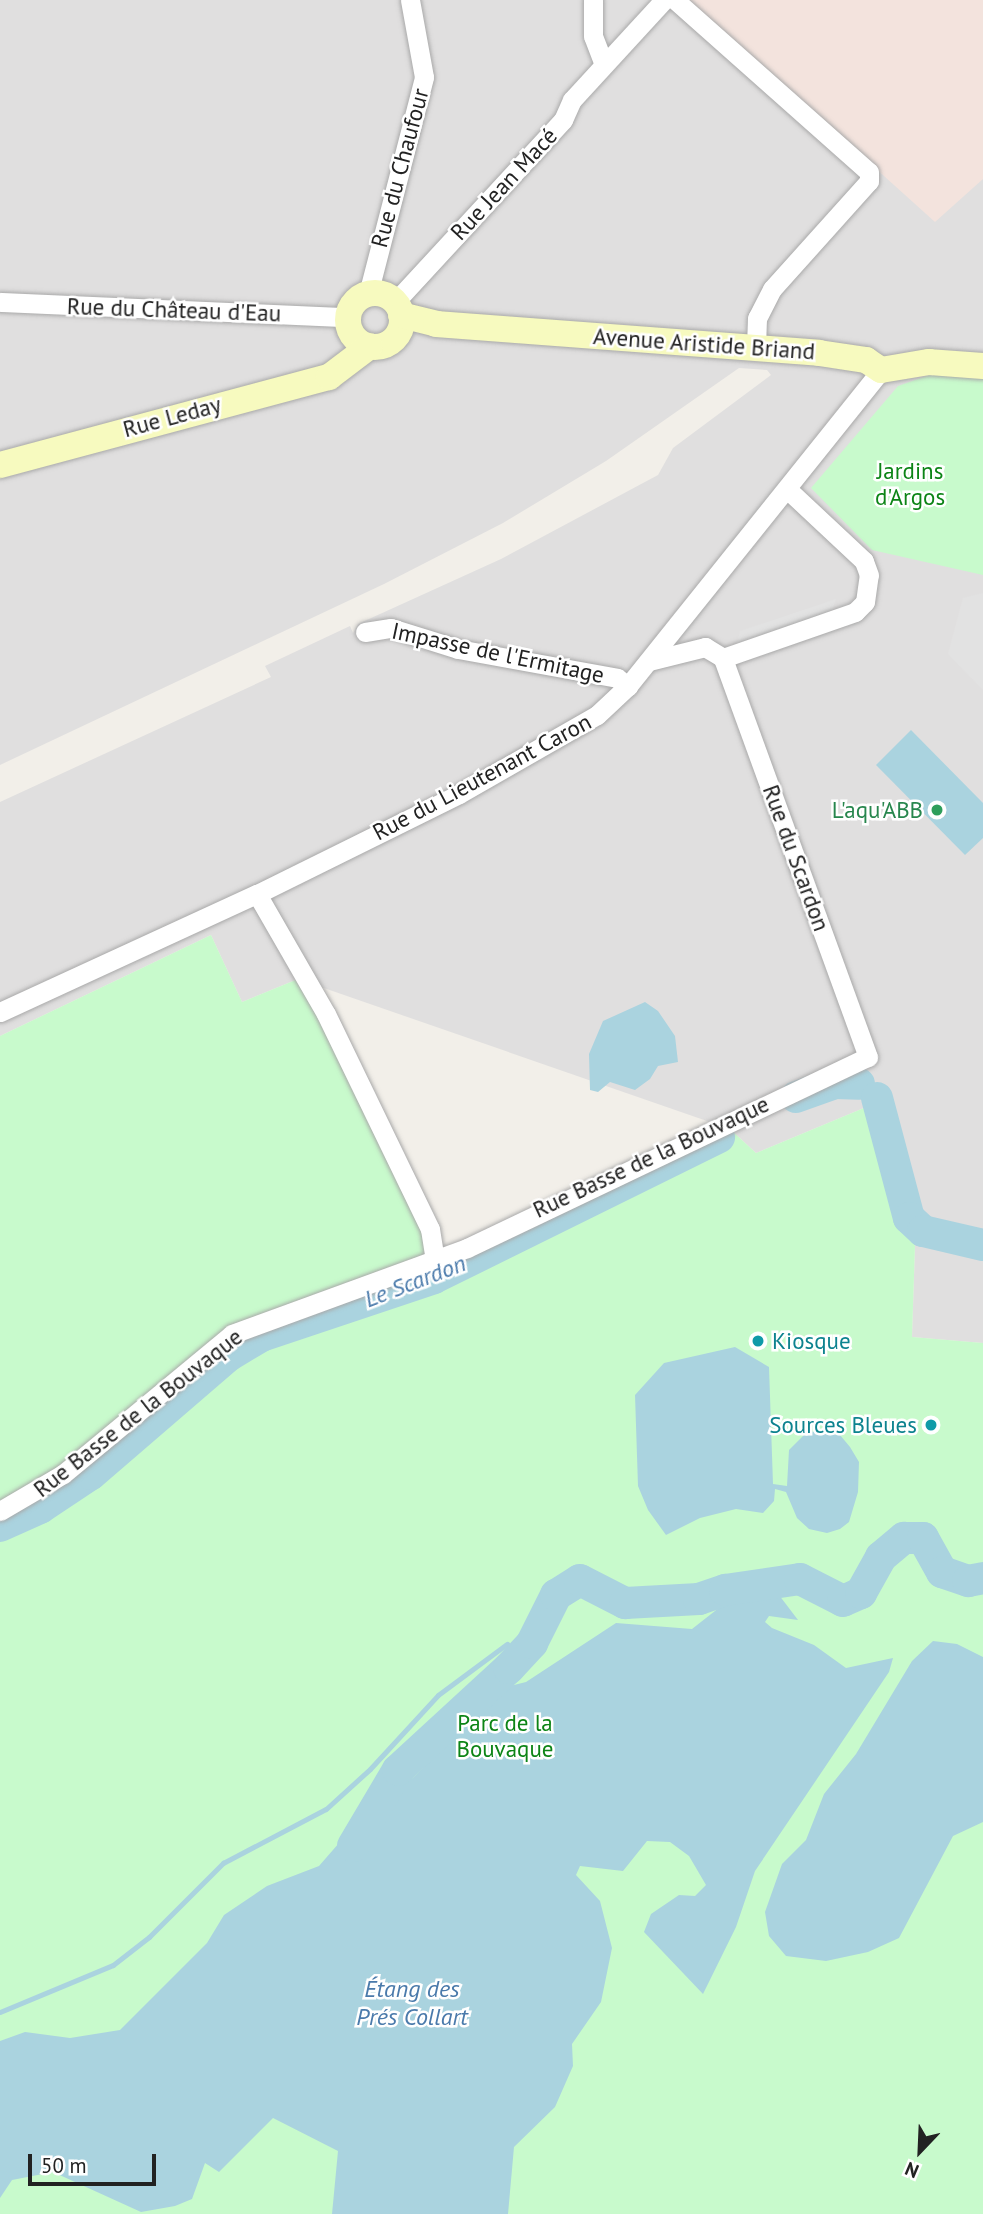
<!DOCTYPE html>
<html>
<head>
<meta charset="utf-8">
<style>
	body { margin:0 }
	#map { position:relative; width:983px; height:2214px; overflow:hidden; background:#f2efe9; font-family:"PT Sans",sans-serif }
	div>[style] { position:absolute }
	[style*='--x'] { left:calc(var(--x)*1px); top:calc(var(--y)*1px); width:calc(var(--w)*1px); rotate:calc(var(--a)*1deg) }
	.residential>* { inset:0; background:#e0dfdf }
	.military>* { inset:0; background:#f3e3dd }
	.park>* { inset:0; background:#c8facc }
	.parking>* { inset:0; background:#e2e2e2 }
	.water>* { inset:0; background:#aad3df }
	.stream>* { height:5px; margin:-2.5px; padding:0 2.5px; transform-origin:2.5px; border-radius:2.5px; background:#aad3df }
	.river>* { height:32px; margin:-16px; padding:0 16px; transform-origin:16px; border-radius:16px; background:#aad3df }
	.roads { filter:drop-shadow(0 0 2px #a9a9a9) drop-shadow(0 0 2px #a9a9a9) }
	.street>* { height:19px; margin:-9.5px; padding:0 9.5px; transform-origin:9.5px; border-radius:9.5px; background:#fff }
	.secondary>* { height:26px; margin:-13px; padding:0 13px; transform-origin:13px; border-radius:13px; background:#f7fabf }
	.secondary>.ring { margin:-13px; padding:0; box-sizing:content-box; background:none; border:26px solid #f7fabf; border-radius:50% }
	.dots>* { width:19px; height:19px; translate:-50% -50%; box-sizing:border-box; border:4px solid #fff; border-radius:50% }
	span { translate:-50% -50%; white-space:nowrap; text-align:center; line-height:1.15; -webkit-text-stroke:5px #fff; paint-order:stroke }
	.street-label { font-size:23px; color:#222 }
	.park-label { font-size:23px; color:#0c8416 }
	.leisure-label { font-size:23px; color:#27864d }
	.right { translate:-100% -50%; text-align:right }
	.culture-label { font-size:23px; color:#0d838f }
	.left { translate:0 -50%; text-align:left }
	.water-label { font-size:24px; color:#4a7aab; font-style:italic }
	.north { position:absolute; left:885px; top:2116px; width:70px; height:70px; -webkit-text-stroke:5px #fff; paint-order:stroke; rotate:203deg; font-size:19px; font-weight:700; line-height:28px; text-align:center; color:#222 }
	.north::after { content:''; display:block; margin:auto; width:24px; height:32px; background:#222; clip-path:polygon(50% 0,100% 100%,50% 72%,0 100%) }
	.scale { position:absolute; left:28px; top:2154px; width:128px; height:32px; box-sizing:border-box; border:4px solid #222; border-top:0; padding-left:9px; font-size:21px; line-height:24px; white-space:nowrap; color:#222; -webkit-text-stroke:5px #fff; paint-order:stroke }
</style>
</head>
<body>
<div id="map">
	<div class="residential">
		<div style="clip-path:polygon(0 0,983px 0,983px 1343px,912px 1337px,915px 1246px,871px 1105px,756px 1153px,730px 1129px,298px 979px,242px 1002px,211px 935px,0 1036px,0 802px,271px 677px,265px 666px,350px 626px,353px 633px,358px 624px,501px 559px,658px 475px,673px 448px,771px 375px,767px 370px,739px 368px,606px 461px,503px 523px,384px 584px,0 765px)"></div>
	</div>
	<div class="military">
		<div style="clip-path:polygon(689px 0,983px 0,983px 179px,935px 222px)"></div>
	</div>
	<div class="park">
		<div style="clip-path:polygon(935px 373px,983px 377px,983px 575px,872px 550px,811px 488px,898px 386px)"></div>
		<div style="clip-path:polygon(211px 935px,242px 1002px,298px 979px,447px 1261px,730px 1129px,756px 1153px,871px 1105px,915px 1246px,912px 1337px,983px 1343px,983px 2214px,0 2214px,0 1036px)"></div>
	</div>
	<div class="parking">
		<div style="clip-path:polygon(983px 593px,983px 690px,948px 654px,963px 598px)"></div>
		<div style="clip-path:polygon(836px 599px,832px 610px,737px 645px,740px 631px)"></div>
	</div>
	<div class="water">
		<div style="clip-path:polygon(911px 730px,983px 803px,983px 838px,965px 855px,876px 765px)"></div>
		<div style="clip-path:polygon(645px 1002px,658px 1011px,675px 1036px,678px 1062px,658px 1066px,650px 1079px,635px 1090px,610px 1082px,598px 1092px,590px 1090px,589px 1054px,603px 1021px)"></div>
		<div style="clip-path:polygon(735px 1347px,769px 1367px,773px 1484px,787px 1486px,789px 1450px,808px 1431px,840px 1435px,850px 1447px,859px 1462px,858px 1492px,849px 1522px,840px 1529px,827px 1533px,809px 1529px,797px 1518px,786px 1492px,775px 1489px,774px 1501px,763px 1513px,736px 1509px,700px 1518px,666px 1535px,648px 1510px,638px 1486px,635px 1395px,664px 1363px)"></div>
		<div style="clip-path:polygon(779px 1595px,798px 1620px,769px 1616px,765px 1622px,772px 1628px,814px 1645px,846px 1668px,893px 1658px,889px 1672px,755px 1871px,736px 1927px,703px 1994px,644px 1932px,651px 1914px,679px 1895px,695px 1896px,706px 1885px,689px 1856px,670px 1842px,647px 1841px,623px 1871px,580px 1866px,576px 1875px,600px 1901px,612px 1948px,601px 2002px,572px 2044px,573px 2066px,555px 2107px,514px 2147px,508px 2214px,332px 2214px,338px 2151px,273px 2118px,219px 2172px,205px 2163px,192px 2199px,175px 2206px,141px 2212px,53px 2172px,12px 2180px,0 2198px,0 2041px,25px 2032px,70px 2038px,120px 2030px,207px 1943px,224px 1915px,267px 1886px,319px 1866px,353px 1827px,415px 1776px,506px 1687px,526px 1682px,616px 1623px,692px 1629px,729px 1600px)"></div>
		<div style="clip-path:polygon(933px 1641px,957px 1644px,983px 1657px,983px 1822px,953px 1836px,899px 1938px,868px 1952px,826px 1961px,786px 1956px,769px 1936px,765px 1912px,782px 1864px,806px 1840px,824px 1794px,856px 1754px,912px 1661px)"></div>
	</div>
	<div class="stream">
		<div style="--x:525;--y:1644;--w:7;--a:-8"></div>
		<div style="--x:0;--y:2012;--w:122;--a:-22.6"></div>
		<div style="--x:113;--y:1965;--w:46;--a:-37.9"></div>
		<div style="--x:149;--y:1937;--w:105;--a:-45"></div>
		<div style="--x:223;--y:1863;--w:116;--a:-27.7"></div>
		<div style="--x:326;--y:1809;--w:59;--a:-42.3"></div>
		<div style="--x:370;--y:1769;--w:100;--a:-47.4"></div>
		<div style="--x:438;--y:1695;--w:86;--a:-36.5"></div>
	</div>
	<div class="river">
		<div style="--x:796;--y:1097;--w:41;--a:-19.7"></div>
		<div style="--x:835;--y:1083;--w:24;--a:2"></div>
		<div style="--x:877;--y:1098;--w:124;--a:75.1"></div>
		<div style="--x:909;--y:1218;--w:19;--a:43"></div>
		<div style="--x:923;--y:1231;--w:62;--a:13.1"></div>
		<div style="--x:0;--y:1526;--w:44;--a:-24.2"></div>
		<div style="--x:40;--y:1508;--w:61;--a:-33.7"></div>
		<div style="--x:91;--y:1474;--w:181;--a:-40.7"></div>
		<div style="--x:228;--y:1356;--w:39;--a:-31"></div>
		<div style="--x:261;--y:1336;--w:182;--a:-18.5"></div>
		<div style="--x:434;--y:1278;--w:318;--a:-26.3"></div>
		<div style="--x:353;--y:1846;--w:88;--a:-59.4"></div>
		<div style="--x:398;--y:1770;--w:151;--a:-42.6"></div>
		<div style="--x:509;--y:1668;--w:34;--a:-47"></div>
		<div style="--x:532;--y:1643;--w:54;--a:-63.4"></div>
		<div style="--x:556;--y:1595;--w:28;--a:-32"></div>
		<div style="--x:580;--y:1580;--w:51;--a:27.1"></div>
		<div style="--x:625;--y:1603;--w:74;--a:-3.1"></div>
		<div style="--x:699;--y:1599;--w:28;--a:-19"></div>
		<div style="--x:725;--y:1590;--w:76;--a:-8.3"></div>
		<div style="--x:800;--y:1579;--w:48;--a:27.1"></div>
		<div style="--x:843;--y:1601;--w:20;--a:-24"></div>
		<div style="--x:861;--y:1593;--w:41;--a:-60.9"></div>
		<div style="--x:881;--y:1557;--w:30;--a:-40"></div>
		<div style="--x:904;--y:1538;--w:19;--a:0"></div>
		<div style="--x:923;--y:1538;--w:39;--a:61"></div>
		<div style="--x:942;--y:1572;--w:28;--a:19"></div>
		<div style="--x:968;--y:1581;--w:15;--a:-11"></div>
	</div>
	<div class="roads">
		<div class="street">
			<div style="--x:593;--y:0;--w:36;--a:90"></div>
			<div style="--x:593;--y:36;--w:30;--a:69"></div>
			<div style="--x:675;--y:0;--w:259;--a:41.6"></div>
			<div style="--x:869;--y:172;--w:9;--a:90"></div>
			<div style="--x:869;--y:181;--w:145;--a:131.9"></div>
			<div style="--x:772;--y:289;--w:33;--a:117"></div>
			<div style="--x:757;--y:318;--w:30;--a:92"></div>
			<div style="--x:368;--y:294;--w:224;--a:-75.5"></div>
			<div style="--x:424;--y:77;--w:78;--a:-100.3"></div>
			<div style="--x:0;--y:302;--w:349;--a:2.5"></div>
			<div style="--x:395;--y:302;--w:248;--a:-47.3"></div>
			<div style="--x:563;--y:120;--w:22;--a:-66"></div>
			<div style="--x:572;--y:100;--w:136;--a:-47.4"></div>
			<div style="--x:365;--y:632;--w:26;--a:-9"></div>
			<div style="--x:391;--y:628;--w:70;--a:17.4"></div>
			<div style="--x:458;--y:649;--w:162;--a:10.3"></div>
			<div style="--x:617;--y:678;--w:14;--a:36"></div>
			<div style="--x:723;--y:658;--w:140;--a:-19.2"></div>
			<div style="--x:855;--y:612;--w:14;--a:-45"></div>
			<div style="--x:865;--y:602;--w:27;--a:-82"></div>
			<div style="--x:869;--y:575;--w:15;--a:-110"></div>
			<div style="--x:864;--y:561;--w:105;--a:-136.9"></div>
			<div style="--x:649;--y:661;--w:58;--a:-14"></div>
			<div style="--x:705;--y:647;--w:21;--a:31"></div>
			<div style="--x:257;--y:894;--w:138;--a:60.1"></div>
			<div style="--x:326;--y:1014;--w:239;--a:64.2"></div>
			<div style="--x:430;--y:1229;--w:32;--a:81"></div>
			<div style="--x:0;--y:1012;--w:283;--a:-24.7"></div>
			<div style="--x:257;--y:894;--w:225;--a:-26.3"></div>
			<div style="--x:459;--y:794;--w:159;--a:-29.8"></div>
			<div style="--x:597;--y:715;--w:42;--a:-43.1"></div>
			<div style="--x:628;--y:686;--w:405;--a:-51.3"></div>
			<div style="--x:0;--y:1511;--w:73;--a:-30.4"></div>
			<div style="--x:63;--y:1474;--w:219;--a:-39.6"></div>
			<div style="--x:232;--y:1334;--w:250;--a:-20.1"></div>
			<div style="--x:467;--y:1248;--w:444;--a:-25.5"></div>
			<div style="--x:868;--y:1057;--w:425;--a:-110"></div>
		</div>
		<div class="secondary">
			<div class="ring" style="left:348px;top:293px;width:28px;height:28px"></div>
			<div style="--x:401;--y:315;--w:36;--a:14"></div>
			<div style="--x:436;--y:324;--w:384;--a:4.3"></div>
			<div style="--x:819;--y:353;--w:48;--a:8.5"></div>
			<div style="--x:866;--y:360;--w:18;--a:34"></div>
			<div style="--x:881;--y:370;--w:49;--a:-9.5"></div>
			<div style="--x:929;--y:362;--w:54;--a:4.2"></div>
			<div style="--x:0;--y:465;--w:341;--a:-15"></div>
			<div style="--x:329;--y:377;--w:51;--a:-37.1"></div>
		</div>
	</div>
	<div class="dots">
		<div style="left:937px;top:810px;background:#2e9e5b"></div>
		<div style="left:758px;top:1341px;background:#0f9aa8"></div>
		<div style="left:931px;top:1425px;background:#0f9aa8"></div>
	</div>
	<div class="street-label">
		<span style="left:400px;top:168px;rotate:-75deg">Rue du Chaufour</span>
		<span style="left:504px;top:184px;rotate:-47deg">Rue Jean Macé</span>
		<span style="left:174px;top:310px;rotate:2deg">Rue du Château d'Eau</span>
		<span style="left:704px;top:344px;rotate:4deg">Avenue Aristide Briand</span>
		<span style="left:172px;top:417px;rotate:-15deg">Rue Leday</span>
		<span style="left:498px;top:653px;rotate:12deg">Impasse de l'Ermitage</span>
		<span style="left:482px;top:777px;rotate:-28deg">Rue du Lieutenant Caron</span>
		<span style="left:796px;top:858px;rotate:70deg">Rue du Scardon</span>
		<span style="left:651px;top:1157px;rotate:-25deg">Rue Basse de la Bouvaque</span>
		<span style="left:138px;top:1413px;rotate:-38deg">Rue Basse de la Bouvaque</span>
	</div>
	<div class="park-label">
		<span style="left:910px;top:484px">Jardins<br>d'Argos</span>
		<span style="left:505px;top:1736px">Parc de la<br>Bouvaque</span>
	</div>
	<div class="leisure-label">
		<span class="right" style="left:923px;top:810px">L'aqu'ABB</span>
	</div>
	<div class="culture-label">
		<span class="left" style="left:772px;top:1341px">Kiosque</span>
		<span class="right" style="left:917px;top:1425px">Sources Bleues</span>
	</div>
	<div class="water-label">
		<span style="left:415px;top:1281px;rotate:-21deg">Le Scardon</span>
		<span style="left:412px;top:2003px">Étang des<br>Prés Collart</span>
	</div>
	<div class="north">N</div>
	<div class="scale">50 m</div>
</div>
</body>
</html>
